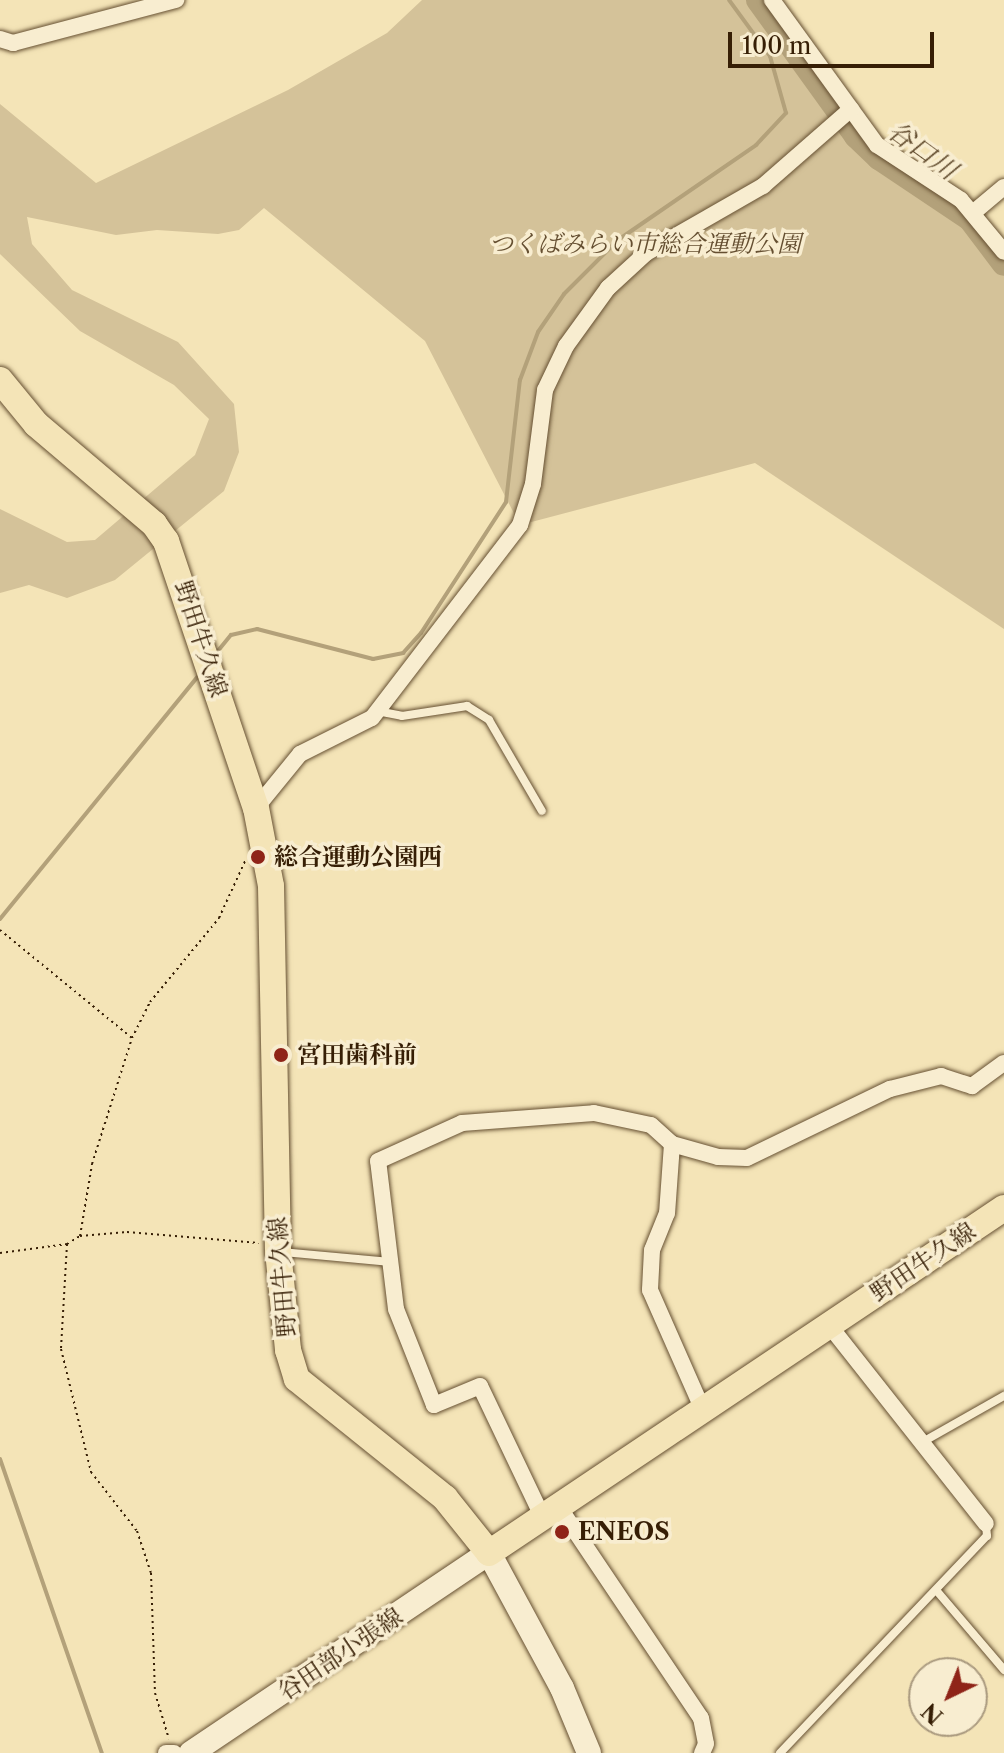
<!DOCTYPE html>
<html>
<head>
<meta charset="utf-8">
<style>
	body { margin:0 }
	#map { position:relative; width:1004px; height:1753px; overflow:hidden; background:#f4e4b7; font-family:"Libre Caslon Text","Noto Serif JP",serif }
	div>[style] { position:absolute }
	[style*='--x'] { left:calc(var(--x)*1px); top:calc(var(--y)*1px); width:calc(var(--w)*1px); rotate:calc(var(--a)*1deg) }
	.green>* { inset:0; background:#d4c299 }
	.stream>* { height:4px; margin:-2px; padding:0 2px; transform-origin:2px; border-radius:2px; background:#b3a17a }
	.river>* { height:24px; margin:-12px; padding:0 12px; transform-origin:12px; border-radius:12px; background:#b3a17a }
	.path>* { height:2px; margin-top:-1px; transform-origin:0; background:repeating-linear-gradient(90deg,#361e05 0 2px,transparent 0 6px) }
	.roads { filter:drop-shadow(0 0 2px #665032) drop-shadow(0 0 2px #665032) }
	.lane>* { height:8px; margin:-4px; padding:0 4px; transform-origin:4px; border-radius:4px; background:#f8edd0 }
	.street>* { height:16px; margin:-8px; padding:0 8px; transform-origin:8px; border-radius:8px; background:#f8edd0 }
	.secondary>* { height:24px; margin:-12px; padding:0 12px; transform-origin:12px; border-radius:12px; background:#f8edd0 }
	.primary>* { height:26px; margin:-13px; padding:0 13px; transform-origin:13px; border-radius:13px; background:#f4e4b7 }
	.dots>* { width:22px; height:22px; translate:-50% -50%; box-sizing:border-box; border:4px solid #f8edd0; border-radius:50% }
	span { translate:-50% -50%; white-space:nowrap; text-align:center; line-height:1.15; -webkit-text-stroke:7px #f8edd0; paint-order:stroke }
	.park-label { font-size:24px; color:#654f31; font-style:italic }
	.street-label { font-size:24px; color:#361e05 }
	.poi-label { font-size:24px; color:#361e05; font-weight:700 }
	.left { translate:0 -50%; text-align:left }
	.water-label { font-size:26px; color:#624c2e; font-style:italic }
	.north { position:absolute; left:908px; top:1657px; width:80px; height:80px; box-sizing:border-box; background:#f8edd0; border:2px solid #aa9a7f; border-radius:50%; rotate:223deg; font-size:22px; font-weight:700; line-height:32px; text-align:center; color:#361e05 }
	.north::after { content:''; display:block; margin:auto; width:28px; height:36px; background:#8f2418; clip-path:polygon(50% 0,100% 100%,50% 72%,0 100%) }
	.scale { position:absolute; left:728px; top:32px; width:206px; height:36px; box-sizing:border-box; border:4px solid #361e05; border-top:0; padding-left:10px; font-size:24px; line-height:28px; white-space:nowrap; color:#361e05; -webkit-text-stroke:6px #f8edd0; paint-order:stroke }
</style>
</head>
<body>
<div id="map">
	<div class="green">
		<div style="clip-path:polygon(422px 0,765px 0,873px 150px,944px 194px,1004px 272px,1004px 629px,755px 463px,520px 525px,425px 341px,264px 208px,239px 230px,218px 234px,157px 230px,116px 235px,27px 217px,32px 244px,72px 290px,178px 342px,234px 404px,239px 452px,224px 491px,115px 580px,67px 598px,29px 585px,0 593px,0 509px,67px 542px,95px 540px,195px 455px,209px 419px,174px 385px,80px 331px,0 254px,0 104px,96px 183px,288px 90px,387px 33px)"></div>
	</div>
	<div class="stream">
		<div style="--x:217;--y:652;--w:22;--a:-51"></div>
		<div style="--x:231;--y:635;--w:27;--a:-13"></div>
		<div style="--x:257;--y:629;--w:120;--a:14.5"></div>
		<div style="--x:373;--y:659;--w:31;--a:-11"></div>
		<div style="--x:403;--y:653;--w:27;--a:-48"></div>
		<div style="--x:421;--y:633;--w:156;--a:-57"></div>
		<div style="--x:506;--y:502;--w:123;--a:-83.5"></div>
		<div style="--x:520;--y:380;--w:51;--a:-69.4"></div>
		<div style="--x:538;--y:332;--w:46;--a:-55.6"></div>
		<div style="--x:564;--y:294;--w:76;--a:-45"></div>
		<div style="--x:618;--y:240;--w:168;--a:-34.5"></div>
		<div style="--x:756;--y:145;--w:44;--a:-46.8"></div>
		<div style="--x:786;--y:113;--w:59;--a:-105.7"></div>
		<div style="--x:770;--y:56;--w:69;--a:-126.2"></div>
		<div style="--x:0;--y:919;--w:316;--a:-50.8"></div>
		<div style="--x:0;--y:1459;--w:311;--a:70.9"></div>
	</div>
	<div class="river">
		<div style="--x:758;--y:0;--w:168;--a:54.2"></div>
		<div style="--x:856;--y:136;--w:32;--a:44"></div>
		<div style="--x:879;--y:158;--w:110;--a:33.8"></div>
		<div style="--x:970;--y:219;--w:56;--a:52.9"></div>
	</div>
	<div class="path">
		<div style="--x:0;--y:930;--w:171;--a:39.3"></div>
		<div style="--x:80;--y:1236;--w:73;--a:-80.5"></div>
		<div style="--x:92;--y:1164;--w:132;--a:-72.4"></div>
		<div style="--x:132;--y:1038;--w:40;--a:-63.4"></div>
		<div style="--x:150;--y:1002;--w:109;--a:-50.6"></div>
		<div style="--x:219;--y:918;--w:65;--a:-65.4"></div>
		<div style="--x:67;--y:1244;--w:105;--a:93.3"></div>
		<div style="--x:61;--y:1349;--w:127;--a:76.3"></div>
		<div style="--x:91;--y:1472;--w:75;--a:52.1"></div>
		<div style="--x:137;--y:1531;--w:44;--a:71.6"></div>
		<div style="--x:151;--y:1573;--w:120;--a:88.1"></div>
		<div style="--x:155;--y:1693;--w:48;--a:73.1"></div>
		<div style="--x:0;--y:1253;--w:68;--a:-7.7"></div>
		<div style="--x:67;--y:1244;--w:15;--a:-32"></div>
		<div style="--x:80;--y:1236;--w:47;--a:-4.9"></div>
		<div style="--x:127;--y:1232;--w:132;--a:4.8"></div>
	</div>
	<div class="roads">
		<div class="lane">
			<div style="--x:377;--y:711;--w:25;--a:11"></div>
			<div style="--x:402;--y:716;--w:66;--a:-8.7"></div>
			<div style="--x:467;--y:706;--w:26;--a:32"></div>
			<div style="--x:489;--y:720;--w:105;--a:59.8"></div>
			<div style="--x:282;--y:1252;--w:108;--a:5.3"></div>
			<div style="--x:919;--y:1444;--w:98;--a:-29.5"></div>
			<div style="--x:936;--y:1590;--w:105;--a:49.6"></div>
			<div style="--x:780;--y:1753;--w:300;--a:-46.4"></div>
			<div style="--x:987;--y:1536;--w:12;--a:-95"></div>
		</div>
		<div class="street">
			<div style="--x:772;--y:0;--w:179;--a:54.1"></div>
			<div style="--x:877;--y:145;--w:100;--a:33.2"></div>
			<div style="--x:961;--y:200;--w:67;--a:50.4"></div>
			<div style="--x:0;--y:39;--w:14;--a:17"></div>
			<div style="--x:13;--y:43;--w:169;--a:-14.8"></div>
			<div style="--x:974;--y:212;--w:39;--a:-40"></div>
			<div style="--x:256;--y:808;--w:70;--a:-50.8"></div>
			<div style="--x:300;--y:754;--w:80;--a:-26.6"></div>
			<div style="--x:372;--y:718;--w:243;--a:-52.5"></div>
			<div style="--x:520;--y:525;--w:43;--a:-72.4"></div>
			<div style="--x:533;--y:484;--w:95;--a:-82.7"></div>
			<div style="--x:545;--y:390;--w:49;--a:-64.5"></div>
			<div style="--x:566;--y:346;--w:72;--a:-54.1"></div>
			<div style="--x:608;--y:288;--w:52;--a:-42.6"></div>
			<div style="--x:646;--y:253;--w:135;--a:-29.8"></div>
			<div style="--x:763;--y:186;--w:117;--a:-41.2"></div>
			<div style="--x:672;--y:1144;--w:69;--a:94.1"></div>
			<div style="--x:667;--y:1213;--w:40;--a:112"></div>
			<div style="--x:652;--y:1250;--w:40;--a:92.9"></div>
			<div style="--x:650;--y:1290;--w:131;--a:66.2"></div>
			<div style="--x:829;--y:1325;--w:253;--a:51.7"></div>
			<div style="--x:559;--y:1507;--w:254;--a:56.1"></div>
			<div style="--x:701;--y:1718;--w:26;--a:79"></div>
			<div style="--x:706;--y:1744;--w:10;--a:114"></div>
			<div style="--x:543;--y:1518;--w:146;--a:-115.5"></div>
			<div style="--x:480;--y:1386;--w:50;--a:157.6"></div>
			<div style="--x:434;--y:1405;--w:103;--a:-111.6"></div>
			<div style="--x:396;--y:1309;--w:149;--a:-96.9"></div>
			<div style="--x:378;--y:1161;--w:92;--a:-24.3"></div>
			<div style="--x:462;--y:1123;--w:132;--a:-4.3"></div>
			<div style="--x:594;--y:1113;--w:58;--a:11.9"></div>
			<div style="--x:651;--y:1125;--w:28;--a:42"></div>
			<div style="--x:672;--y:1144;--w:48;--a:15.8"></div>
			<div style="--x:718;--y:1157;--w:29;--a:2"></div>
			<div style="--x:747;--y:1158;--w:159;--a:-25.8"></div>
			<div style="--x:890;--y:1089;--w:53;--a:-14.3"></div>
			<div style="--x:941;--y:1076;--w:33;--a:18"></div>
			<div style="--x:972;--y:1086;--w:39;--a:-36"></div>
			<div style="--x:166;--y:1753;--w:8;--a:0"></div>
		</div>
		<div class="secondary">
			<div style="--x:191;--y:1753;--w:359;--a:-33.9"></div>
			<div style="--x:489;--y:1553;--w:153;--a:61.6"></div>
			<div style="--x:562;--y:1688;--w:70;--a:67.4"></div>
		</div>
		<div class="primary">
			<div style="--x:0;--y:380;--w:57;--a:50.7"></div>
			<div style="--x:36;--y:424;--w:155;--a:40.3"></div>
			<div style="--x:154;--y:524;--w:21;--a:55"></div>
			<div style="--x:166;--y:541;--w:282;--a:71.4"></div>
			<div style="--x:256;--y:808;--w:79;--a:79.1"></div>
			<div style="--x:271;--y:886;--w:365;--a:88.9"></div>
			<div style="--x:278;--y:1251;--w:100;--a:84.2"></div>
			<div style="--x:288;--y:1350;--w:30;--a:73"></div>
			<div style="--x:297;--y:1379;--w:190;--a:38.8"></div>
			<div style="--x:445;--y:1498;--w:70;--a:51.3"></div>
			<div style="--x:489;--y:1553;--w:620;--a:-33.82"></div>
		</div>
	</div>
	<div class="dots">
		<div style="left:258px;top:857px;background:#8f2418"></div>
		<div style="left:281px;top:1055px;background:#8f2418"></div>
		<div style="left:562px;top:1532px;background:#8f2418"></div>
	</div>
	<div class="park-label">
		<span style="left:645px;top:244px">つくばみらい市総合運動公園</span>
	</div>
	<div class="street-label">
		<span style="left:201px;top:639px;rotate:72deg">野田牛久線</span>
		<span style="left:923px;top:1262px;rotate:-34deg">野田牛久線</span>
		<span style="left:282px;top:1277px;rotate:-95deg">野田牛久線</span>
		<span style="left:340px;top:1654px;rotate:-34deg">谷田部小張線</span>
	</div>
	<div class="poi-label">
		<span class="left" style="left:274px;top:857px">総合運動公園西</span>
		<span class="left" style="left:297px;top:1055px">宮田歯科前</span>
		<span class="left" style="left:578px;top:1532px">ENEOS</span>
	</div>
	<div class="water-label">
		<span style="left:922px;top:151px;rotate:36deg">谷口川</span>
	</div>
	<div class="north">N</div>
	<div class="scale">100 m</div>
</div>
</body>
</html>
